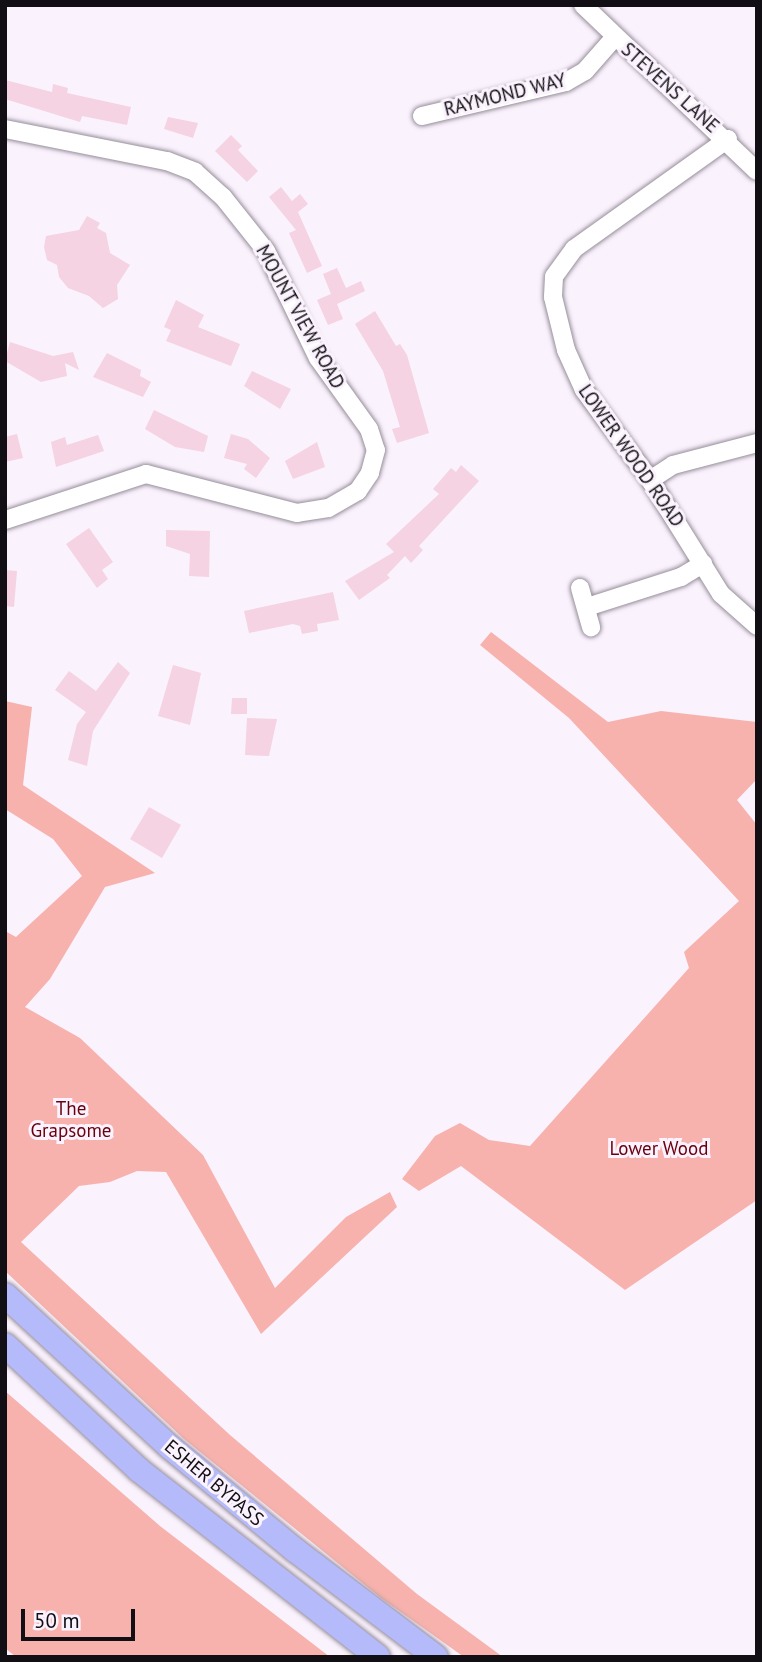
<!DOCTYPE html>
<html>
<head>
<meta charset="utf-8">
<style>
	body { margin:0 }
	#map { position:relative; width:762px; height:1662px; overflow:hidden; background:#faf2fd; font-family:"PT Sans",sans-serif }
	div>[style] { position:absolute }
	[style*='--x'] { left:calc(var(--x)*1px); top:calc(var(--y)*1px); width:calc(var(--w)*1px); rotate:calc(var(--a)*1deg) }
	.green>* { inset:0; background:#f7b2ad }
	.building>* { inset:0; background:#f5d3e2 }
	.roads { filter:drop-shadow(0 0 2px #968d9a) drop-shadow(0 0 2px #968d9a) }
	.minor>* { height:18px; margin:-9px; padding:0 9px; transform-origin:9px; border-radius:9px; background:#fff }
	.highway>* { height:24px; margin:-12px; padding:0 12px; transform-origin:12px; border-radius:12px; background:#b4bafa }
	span { translate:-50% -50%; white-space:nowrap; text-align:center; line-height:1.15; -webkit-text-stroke:6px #faf2fd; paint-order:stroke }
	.street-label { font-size:19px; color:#120f14 }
	.park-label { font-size:19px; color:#6a000d }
	.frame { position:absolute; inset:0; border:7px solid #120f14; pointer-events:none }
	.scale { position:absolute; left:21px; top:1609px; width:114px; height:32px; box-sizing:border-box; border:4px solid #120f14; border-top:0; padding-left:9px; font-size:21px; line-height:24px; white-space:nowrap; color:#120f14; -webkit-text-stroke:5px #faf2fd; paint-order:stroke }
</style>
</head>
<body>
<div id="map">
	<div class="green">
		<div style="clip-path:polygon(491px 632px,608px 722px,661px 711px,757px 722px,757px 779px,737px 800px,757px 825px,757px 1200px,625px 1290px,461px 1166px,419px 1191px,402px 1179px,435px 1136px,460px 1123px,489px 1140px,530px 1146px,689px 968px,684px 952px,739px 901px,569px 718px,480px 645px)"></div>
		<div style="clip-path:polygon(5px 701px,32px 707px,23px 785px,155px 873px,105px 887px,50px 979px,25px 1007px,80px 1038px,203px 1155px,275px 1288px,346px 1217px,390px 1192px,397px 1207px,261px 1334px,166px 1172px,137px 1171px,110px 1182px,79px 1186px,21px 1242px,230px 1435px,417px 1594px,503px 1657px,464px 1657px,381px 1598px,184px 1439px,5px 1271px,5px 931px,16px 937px,82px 876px,53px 839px,5px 809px)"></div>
		<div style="clip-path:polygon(5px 1391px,160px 1526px,330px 1657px,16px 1657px,5px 1648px)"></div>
	</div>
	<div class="building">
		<div style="clip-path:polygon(5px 80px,52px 92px,53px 84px,68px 88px,67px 93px,131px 107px,127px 125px,82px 116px,80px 122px,5px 99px)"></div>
		<div style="clip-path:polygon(168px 117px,198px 123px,193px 138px,164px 129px)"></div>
		<div style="clip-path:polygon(231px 135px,242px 146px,238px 150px,258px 171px,247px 182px,215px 151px)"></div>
		<div style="clip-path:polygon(281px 187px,292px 201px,300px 194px,308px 204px,298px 212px,322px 266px,307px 273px,289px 233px,296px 230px,269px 197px)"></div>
		<div style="clip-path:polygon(87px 216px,100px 223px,97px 228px,106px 233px,110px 253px,130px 265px,117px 285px,118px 299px,103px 308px,89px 296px,68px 288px,59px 277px,57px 265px,47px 260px,44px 247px,46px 236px,79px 230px)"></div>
		<div style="clip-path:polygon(337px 268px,346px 288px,361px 281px,365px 291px,337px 304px,343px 319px,328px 325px,317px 300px,331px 294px,323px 274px)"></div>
		<div style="clip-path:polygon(176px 300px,204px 315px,198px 327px,240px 344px,231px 366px,166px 341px,171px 330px,164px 327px)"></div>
		<div style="clip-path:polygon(375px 311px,396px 346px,400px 344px,407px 355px,429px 433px,397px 443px,392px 429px,400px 427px,383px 371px,355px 324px)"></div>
		<div style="clip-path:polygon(10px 342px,53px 356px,73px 352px,79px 370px,65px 363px,67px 376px,41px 382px,5px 361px)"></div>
		<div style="clip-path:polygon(107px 353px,141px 370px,140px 376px,151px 382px,143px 397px,93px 377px)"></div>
		<div style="clip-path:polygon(252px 371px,291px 389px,280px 409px,244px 386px)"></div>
		<div style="clip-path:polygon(154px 410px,208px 436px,204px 452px,175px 447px,145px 429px)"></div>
		<div style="clip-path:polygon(17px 434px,23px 458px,5px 462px,5px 437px)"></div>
		<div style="clip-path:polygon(231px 434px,248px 439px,270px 458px,256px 478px,244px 469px,247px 464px,224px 458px)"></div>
		<div style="clip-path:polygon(98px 435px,104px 451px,56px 467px,51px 442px,65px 437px,67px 445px)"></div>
		<div style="clip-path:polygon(317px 442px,325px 467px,293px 479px,285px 461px)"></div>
		<div style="clip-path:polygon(461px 465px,479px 481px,419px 546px,423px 550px,411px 563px,405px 556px,387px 575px,390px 578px,359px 600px,345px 581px,394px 552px,386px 544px,439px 494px,433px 489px,451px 468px,456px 472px)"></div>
		<div style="clip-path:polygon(89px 528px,113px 562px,102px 570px,108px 579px,97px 588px,66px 544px)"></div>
		<div style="clip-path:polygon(166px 530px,210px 531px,209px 577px,189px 576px,190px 554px,166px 546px)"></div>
		<div style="clip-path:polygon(5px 570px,17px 571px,14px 607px,5px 606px)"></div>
		<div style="clip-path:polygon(333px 592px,339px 620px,317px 624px,318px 631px,302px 634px,300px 626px,293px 624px,249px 633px,244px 611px)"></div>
		<div style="clip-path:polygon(118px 662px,130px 673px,93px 731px,87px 766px,68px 760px,77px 724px,86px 712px,55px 690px,69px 671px,96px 691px)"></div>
		<div style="clip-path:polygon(173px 665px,201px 673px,190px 725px,158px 716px)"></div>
		<div style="clip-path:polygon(232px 698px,247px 698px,247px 714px,231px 714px)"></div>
		<div style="clip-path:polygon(247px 718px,277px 719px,269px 756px,245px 755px)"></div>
		<div style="clip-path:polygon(149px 807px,181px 825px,162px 858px,130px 839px)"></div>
	</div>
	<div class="roads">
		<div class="minor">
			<div style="--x:583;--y:5;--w:240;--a:43.7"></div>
			<div style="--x:422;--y:116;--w:148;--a:-13.3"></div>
			<div style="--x:566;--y:82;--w:22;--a:-30"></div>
			<div style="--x:585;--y:71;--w:44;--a:-48.7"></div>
			<div style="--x:5;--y:129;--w:165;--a:11.2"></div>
			<div style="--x:167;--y:161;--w:30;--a:21"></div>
			<div style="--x:195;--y:172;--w:38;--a:42"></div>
			<div style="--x:223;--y:197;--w:69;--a:51.5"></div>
			<div style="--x:266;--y:251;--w:119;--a:64.1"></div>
			<div style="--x:318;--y:358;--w:87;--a:54.3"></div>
			<div style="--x:369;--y:429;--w:22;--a:72"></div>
			<div style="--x:376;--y:450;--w:24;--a:105"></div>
			<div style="--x:370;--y:473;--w:22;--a:124"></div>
			<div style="--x:358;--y:491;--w:34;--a:150"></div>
			<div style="--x:328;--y:508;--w:31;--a:171"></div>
			<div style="--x:297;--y:513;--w:156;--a:-165.5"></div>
			<div style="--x:146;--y:474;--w:148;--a:161.9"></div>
			<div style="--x:728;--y:139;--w:189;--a:144.5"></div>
			<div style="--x:574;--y:249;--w:34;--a:126"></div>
			<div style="--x:554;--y:277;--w:20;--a:93"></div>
			<div style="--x:553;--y:297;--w:55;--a:76.2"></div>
			<div style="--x:566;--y:350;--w:44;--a:65.8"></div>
			<div style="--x:584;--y:390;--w:112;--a:53.7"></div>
			<div style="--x:650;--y:480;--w:134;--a:58.1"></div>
			<div style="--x:721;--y:594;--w:48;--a:41.6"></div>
			<div style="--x:650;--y:480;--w:27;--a:-33"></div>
			<div style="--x:673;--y:465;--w:87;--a:-14.7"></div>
			<div style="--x:580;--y:588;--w:41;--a:74.2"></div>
			<div style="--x:587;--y:607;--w:99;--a:-17.7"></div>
			<div style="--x:681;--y:577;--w:26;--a:-31"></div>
		</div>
		<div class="highway">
			<div style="--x:5;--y:1295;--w:224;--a:42.7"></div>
			<div style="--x:170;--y:1447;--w:162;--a:39.5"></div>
			<div style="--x:295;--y:1550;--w:177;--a:37.2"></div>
			<div style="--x:5;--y:1345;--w:183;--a:43"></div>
			<div style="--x:139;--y:1470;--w:303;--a:38"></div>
		</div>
	</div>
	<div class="street-label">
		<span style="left:670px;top:88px;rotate:42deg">STEVENS LANE</span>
		<span style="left:505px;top:95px;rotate:-14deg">RAYMOND WAY</span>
		<span style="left:300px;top:317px;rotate:61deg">MOUNT VIEW ROAD</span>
		<span style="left:631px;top:456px;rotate:55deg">LOWER WOOD ROAD</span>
		<span style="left:214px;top:1483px;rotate:40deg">ESHER BYPASS</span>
	</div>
	<div class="park-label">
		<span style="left:71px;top:1120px">The<br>Grapsome</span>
		<span style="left:659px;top:1149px">Lower Wood</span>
	</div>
	<div class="frame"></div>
	<div class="scale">50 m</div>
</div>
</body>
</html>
